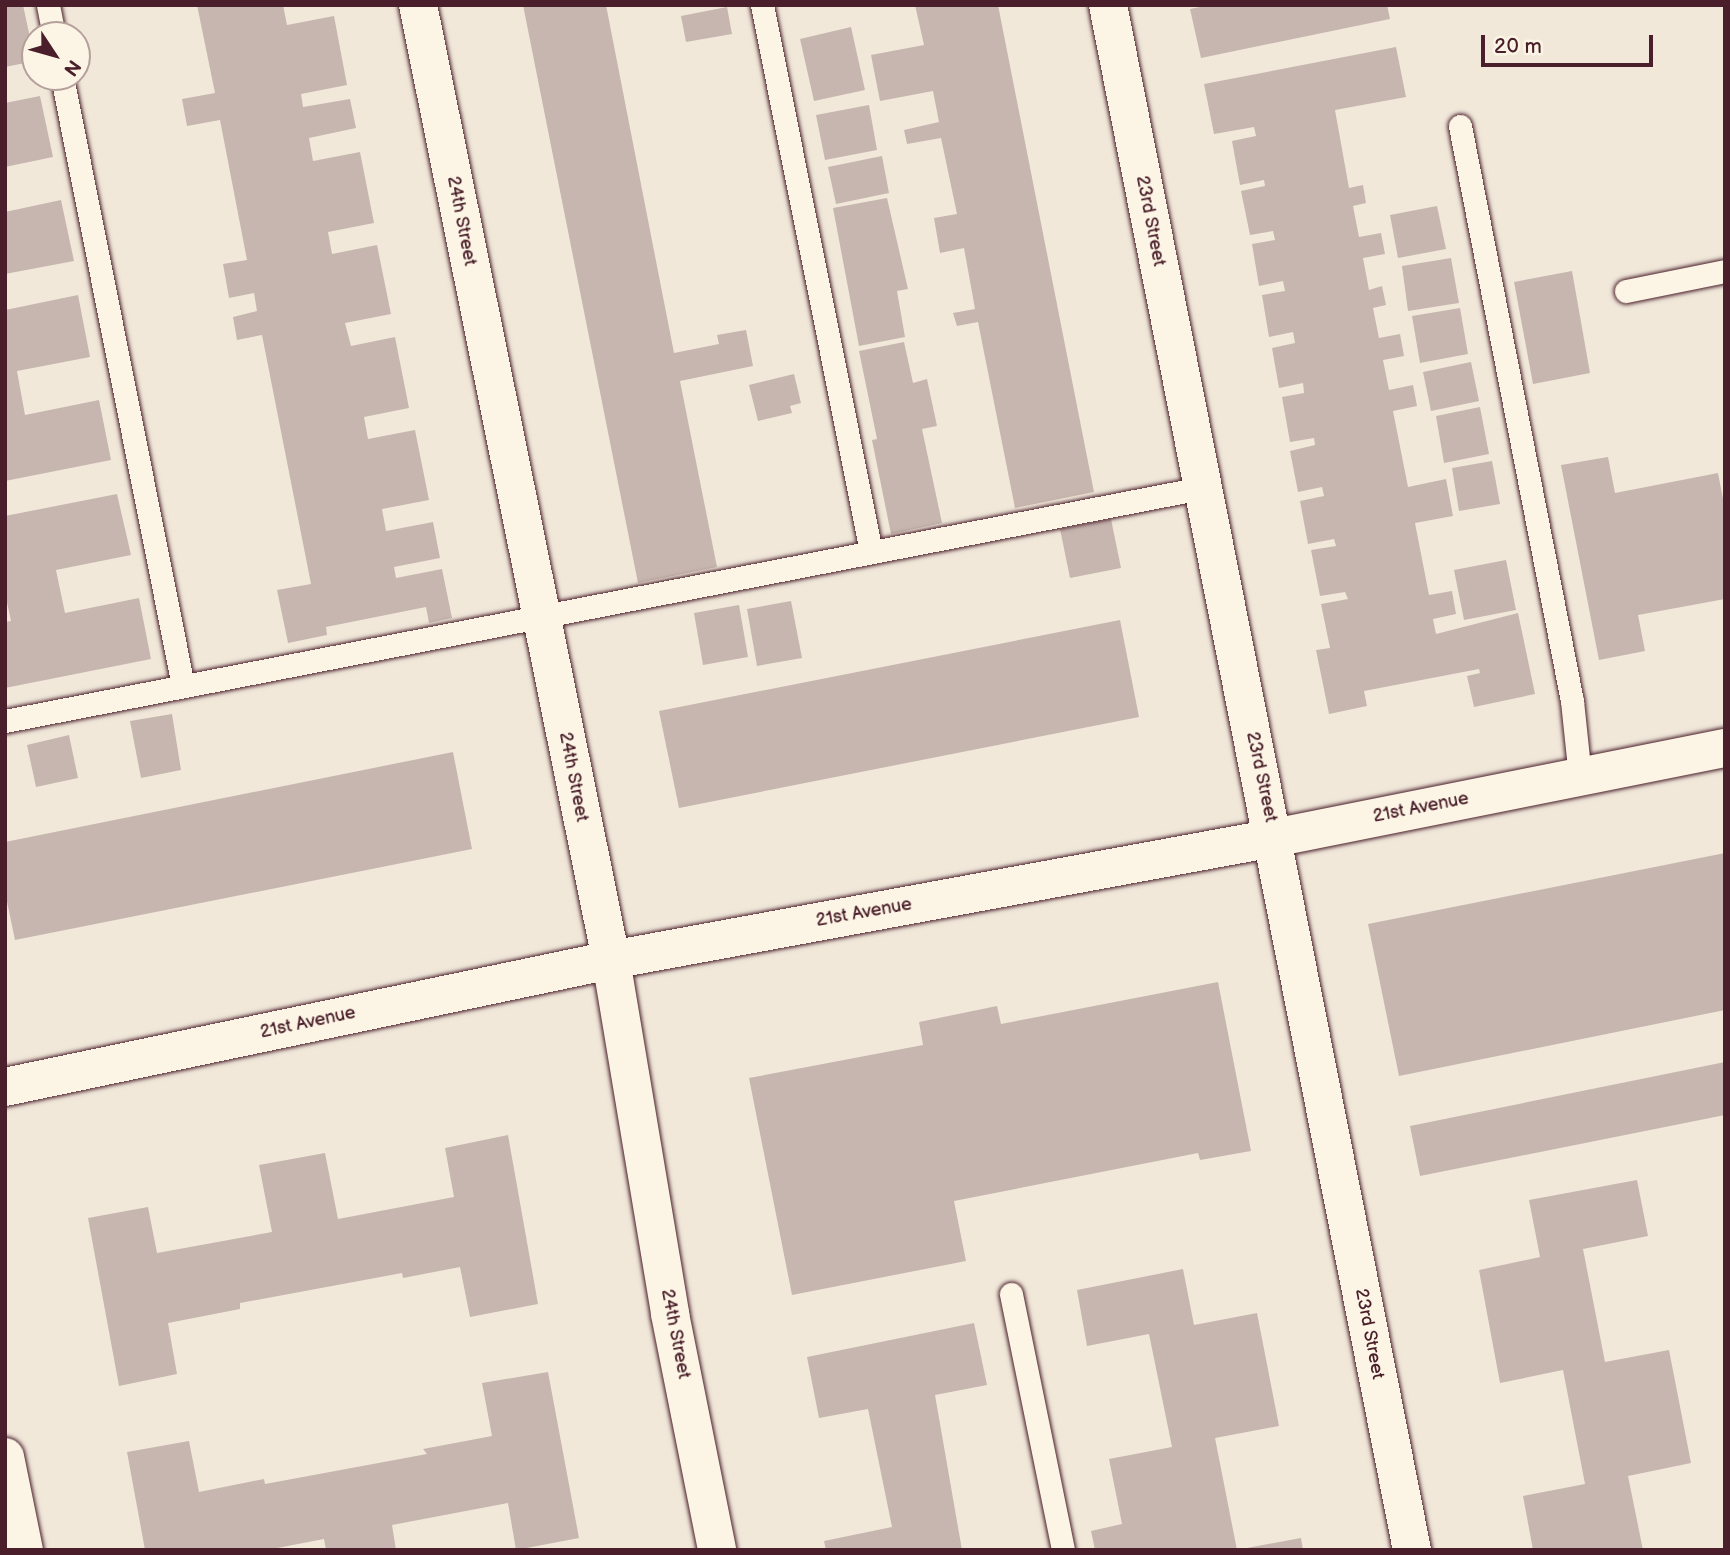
<!DOCTYPE html>
<html>
<head>
<meta charset="utf-8">
<style>
	body { margin:0 }
	#map { position:relative; width:1730px; height:1555px; overflow:hidden; background:#f1e8da; font-family:"Balsamiq Sans",sans-serif }
	div>[style] { position:absolute }
	[style*='--x'] { left:calc(var(--x)*1px); top:calc(var(--y)*1px); width:calc(var(--w)*1px); rotate:calc(var(--a)*1deg) }
	.building>* { inset:0; background:#c7b6af }
	.roads { filter:drop-shadow(0 0 2px #4a1f2b) drop-shadow(0 0 2px #4a1f2b) }
	.service>* { height:23px; margin:-11.5px; padding:0 11.5px; transform-origin:11.5px; border-radius:11.5px; background:#fcf5e5 }
	.minor>* { height:38px; margin:-19px; padding:0 19px; transform-origin:19px; border-radius:19px; background:#fcf5e5 }
	span { translate:-50% -50%; white-space:nowrap; text-align:center; line-height:1.15; -webkit-text-stroke:6px #fcf5e5; paint-order:stroke }
	.street-label { font-size:18px; color:#4a1f2b }
	.frame { position:absolute; inset:0; border:7px solid #4a1f2b; pointer-events:none }
	.north { position:absolute; left:21px; top:21px; width:70px; height:70px; box-sizing:border-box; background:#fcf5e5; border:2px solid #b59f9b; border-radius:50%; rotate:126deg; font-size:19px; font-weight:700; line-height:28px; text-align:center; color:#4a1f2b }
	.north::after { content:''; display:block; margin:auto; width:24px; height:32px; background:#4a1f2b; clip-path:polygon(50% 0,100% 100%,50% 72%,0 100%) }
	.scale { position:absolute; left:1481px; top:35px; width:172px; height:32px; box-sizing:border-box; border:4px solid #4a1f2b; border-top:0; padding-left:9px; font-size:21px; line-height:24px; white-space:nowrap; color:#4a1f2b; -webkit-text-stroke:5px #fcf5e5; paint-order:stroke }
</style>
</head>
<body>
<div id="map">
	<div class="building">
		<div style="clip-path:polygon(5px 5px,23px 5px,35px 61px,5px 67px)"></div>
		<div style="clip-path:polygon(197px 5px,283px 5px,287px 25px,334px 16px,347px 85px,301px 94px,303px 107px,350px 99px,356px 128px,309px 138px,313px 161px,360px 152px,374px 223px,328px 232px,332px 254px,377px 245px,391px 314px,345px 323px,351px 346px,395px 337px,409px 408px,364px 417px,368px 439px,415px 430px,429px 500px,382px 509px,386px 531px,433px 522px,440px 558px,394px 567px,396px 578px,442px 569px,452px 618px,429px 623px,426px 607px,326px 627px,327px 635px,288px 643px,277px 590px,311px 584px,262px 335px,237px 340px,233px 317px,257px 311px,254px 293px,229px 298px,223px 264px,247px 260px,220px 120px,187px 126px,182px 99px,215px 93px)"></div>
		<div style="clip-path:polygon(523px 5px,606px 5px,674px 353px,719px 344px,717px 335px,746px 330px,753px 366px,680px 381px,717px 567px,638px 583px)"></div>
		<div style="clip-path:polygon(915px 5px,998px 5px,1094px 492px,1015px 508px,978px 322px,957px 326px,953px 313px,975px 309px,964px 248px,940px 253px,934px 218px,957px 214px,941px 138px,907px 144px,904px 130px,939px 122px,933px 91px,880px 101px,871px 55px,924px 45px)"></div>
		<div style="clip-path:polygon(1210px 5px,1387px 5px,1390px 19px,1201px 58px,1190px 9px)"></div>
		<div style="clip-path:polygon(727px 7px,732px 34px,686px 42px,681px 16px)"></div>
		<div style="clip-path:polygon(851px 27px,865px 90px,814px 101px,800px 39px)"></div>
		<div style="clip-path:polygon(1396px 47px,1406px 97px,1335px 110px,1349px 188px,1363px 185px,1366px 203px,1353px 206px,1359px 237px,1381px 233px,1385px 254px,1363px 258px,1369px 290px,1382px 286px,1386px 305px,1373px 308px,1379px 338px,1400px 334px,1404px 356px,1383px 360px,1389px 390px,1413px 385px,1417px 406px,1393px 411px,1408px 487px,1446px 479px,1453px 516px,1415px 523px,1429px 595px,1452px 591px,1456px 614px,1433px 619px,1436px 634px,1518px 613px,1535px 694px,1474px 707px,1467px 676px,1480px 673px,1479px 669px,1364px 691px,1367px 706px,1329px 714px,1316px 650px,1330px 648px,1321px 604px,1348px 599px,1345px 592px,1320px 596px,1311px 550px,1336px 546px,1334px 539px,1308px 544px,1300px 501px,1324px 496px,1322px 487px,1298px 492px,1290px 451px,1315px 445px,1314px 438px,1290px 442px,1282px 397px,1304px 393px,1303px 383px,1279px 388px,1272px 348px,1295px 343px,1293px 332px,1269px 337px,1262px 295px,1285px 291px,1283px 281px,1259px 286px,1252px 244px,1275px 240px,1273px 231px,1250px 235px,1241px 191px,1265px 186px,1264px 180px,1240px 185px,1232px 141px,1256px 136px,1254px 127px,1214px 134px,1204px 84px)"></div>
		<div style="clip-path:polygon(40px 96px,53px 157px,5px 167px,5px 103px)"></div>
		<div style="clip-path:polygon(869px 105px,877px 150px,825px 160px,816px 115px)"></div>
		<div style="clip-path:polygon(882px 156px,889px 193px,836px 204px,828px 167px)"></div>
		<div style="clip-path:polygon(887px 198px,908px 289px,897px 291px,905px 337px,859px 346px,833px 208px)"></div>
		<div style="clip-path:polygon(61px 200px,74px 261px,5px 274px,5px 212px)"></div>
		<div style="clip-path:polygon(1437px 206px,1446px 249px,1398px 258px,1390px 215px)"></div>
		<div style="clip-path:polygon(1451px 258px,1459px 303px,1408px 311px,1402px 266px)"></div>
		<div style="clip-path:polygon(1572px 271px,1590px 373px,1533px 384px,1514px 282px)"></div>
		<div style="clip-path:polygon(78px 295px,90px 357px,17px 371px,25px 415px,99px 400px,111px 460px,5px 481px,5px 310px)"></div>
		<div style="clip-path:polygon(1460px 308px,1468px 354px,1420px 363px,1412px 316px)"></div>
		<div style="clip-path:polygon(904px 342px,913px 383px,927px 379px,937px 426px,922px 429px,942px 523px,891px 534px,872px 440px,877px 439px,859px 351px)"></div>
		<div style="clip-path:polygon(1471px 362px,1479px 401px,1431px 411px,1423px 372px)"></div>
		<div style="clip-path:polygon(794px 374px,801px 403px,790px 406px,792px 413px,758px 421px,749px 385px)"></div>
		<div style="clip-path:polygon(1480px 407px,1489px 454px,1444px 463px,1436px 416px)"></div>
		<div style="clip-path:polygon(1608px 457px,1615px 493px,1718px 473px,1725px 509px,1725px 599px,1638px 615px,1645px 651px,1599px 660px,1561px 465px)"></div>
		<div style="clip-path:polygon(1492px 461px,1500px 504px,1459px 511px,1452px 468px)"></div>
		<div style="clip-path:polygon(117px 494px,131px 555px,56px 570px,65px 613px,139px 598px,151px 659px,5px 688px,5px 622px,11px 621px,5px 593px,5px 516px)"></div>
		<div style="clip-path:polygon(1111px 519px,1121px 568px,1070px 578px,1060px 529px)"></div>
		<div style="clip-path:polygon(1506px 560px,1516px 610px,1464px 620px,1454px 570px)"></div>
		<div style="clip-path:polygon(791px 601px,802px 658px,757px 666px,747px 609px)"></div>
		<div style="clip-path:polygon(739px 605px,748px 657px,703px 665px,694px 613px)"></div>
		<div style="clip-path:polygon(1120px 620px,1139px 717px,679px 808px,659px 711px)"></div>
		<div style="clip-path:polygon(172px 714px,181px 770px,141px 778px,130px 721px)"></div>
		<div style="clip-path:polygon(69px 735px,78px 778px,36px 787px,27px 745px)"></div>
		<div style="clip-path:polygon(453px 752px,472px 849px,15px 940px,5px 892px,5px 842px)"></div>
		<div style="clip-path:polygon(1725px 853px,1725px 1010px,1399px 1076px,1368px 924px)"></div>
		<div style="clip-path:polygon(1218px 982px,1251px 1151px,1200px 1160px,1198px 1153px,954px 1201px,966px 1261px,792px 1295px,749px 1078px,923px 1045px,919px 1022px,997px 1006px,1001px 1024px)"></div>
		<div style="clip-path:polygon(1725px 1062px,1725px 1115px,1420px 1176px,1410px 1126px)"></div>
		<div style="clip-path:polygon(508px 1135px,538px 1304px,470px 1317px,460px 1267px,403px 1278px,402px 1273px,240px 1303px,240px 1309px,168px 1323px,177px 1374px,119px 1386px,88px 1218px,148px 1207px,157px 1253px,272px 1232px,259px 1165px,325px 1153px,338px 1219px,454px 1197px,445px 1148px)"></div>
		<div style="clip-path:polygon(1637px 1180px,1648px 1236px,1583px 1249px,1605px 1362px,1669px 1350px,1691px 1463px,1628px 1476px,1643px 1550px,1533px 1550px,1523px 1496px,1585px 1484px,1563px 1370px,1500px 1383px,1479px 1270px,1540px 1257px,1529px 1200px)"></div>
		<div style="clip-path:polygon(1183px 1269px,1194px 1325px,1257px 1313px,1279px 1426px,1215px 1438px,1237px 1550px,1095px 1550px,1091px 1531px,1122px 1524px,1109px 1459px,1172px 1447px,1149px 1334px,1087px 1346px,1077px 1290px)"></div>
		<div style="clip-path:polygon(974px 1323px,987px 1385px,935px 1395px,962px 1550px,826px 1550px,824px 1541px,892px 1527px,868px 1409px,819px 1418px,807px 1357px)"></div>
		<div style="clip-path:polygon(548px 1372px,579px 1538px,516px 1550px,508px 1503px,392px 1525px,396px 1550px,326px 1550px,324px 1539px,267px 1550px,145px 1550px,127px 1452px,189px 1441px,199px 1492px,264px 1479px,265px 1484px,427px 1454px,423px 1449px,492px 1436px,482px 1383px)"></div>
		<div style="clip-path:polygon(1301px 1538px,1303px 1550px,1248px 1550px,1247px 1548px)"></div>
	</div>
	<div class="roads">
		<div class="service">
			<div style="--x:48;--y:5;--w:31;--a:79"></div>
			<div style="--x:762;--y:5;--w:558;--a:78.73"></div>
			<div style="--x:62;--y:77;--w:621;--a:78.76"></div>
			<div style="--x:1460;--y:126;--w:586;--a:78.98"></div>
			<div style="--x:1572;--y:701;--w:76;--a:84"></div>
			<div style="--x:1626;--y:291;--w:101;--a:-11.4"></div>
			<div style="--x:5;--y:721;--w:1219;--a:-11.02"></div>
			<div style="--x:1011;--y:1294;--w:261;--a:78.5"></div>
		</div>
		<div class="minor">
			<div style="--x:418;--y:5;--w:974;--a:78.57"></div>
			<div style="--x:611;--y:960;--w:359;--a:80.5"></div>
			<div style="--x:670;--y:1314;--w:241;--a:78.7"></div>
			<div style="--x:1108;--y:5;--w:1575;--a:78.87"></div>
			<div style="--x:5;--y:1087;--w:619;--a:-11.84"></div>
			<div style="--x:611;--y:960;--w:674;--a:-10.43"></div>
			<div style="--x:1274;--y:838;--w:460;--a:-11.3"></div>
			<div style="--x:5;--y:1457;--w:95;--a:78.5"></div>
		</div>
	</div>
	<div class="street-label">
		<span style="left:461px;top:221px;rotate:79deg">24th Street</span>
		<span style="left:1150px;top:221px;rotate:79deg">23rd Street</span>
		<span style="left:573px;top:777px;rotate:79deg">24th Street</span>
		<span style="left:1261px;top:777px;rotate:78deg">23rd Street</span>
		<span style="left:1421px;top:808px;rotate:-11deg">21st Avenue</span>
		<span style="left:864px;top:913px;rotate:-10deg">21st Avenue</span>
		<span style="left:308px;top:1023px;rotate:-12deg">21st Avenue</span>
		<span style="left:675px;top:1334px;rotate:79deg">24th Street</span>
		<span style="left:1369px;top:1334px;rotate:79deg">23rd Street</span>
	</div>
	<div class="frame"></div>
	<div class="north">N</div>
	<div class="scale">20 m</div>
</div>
</body>
</html>
